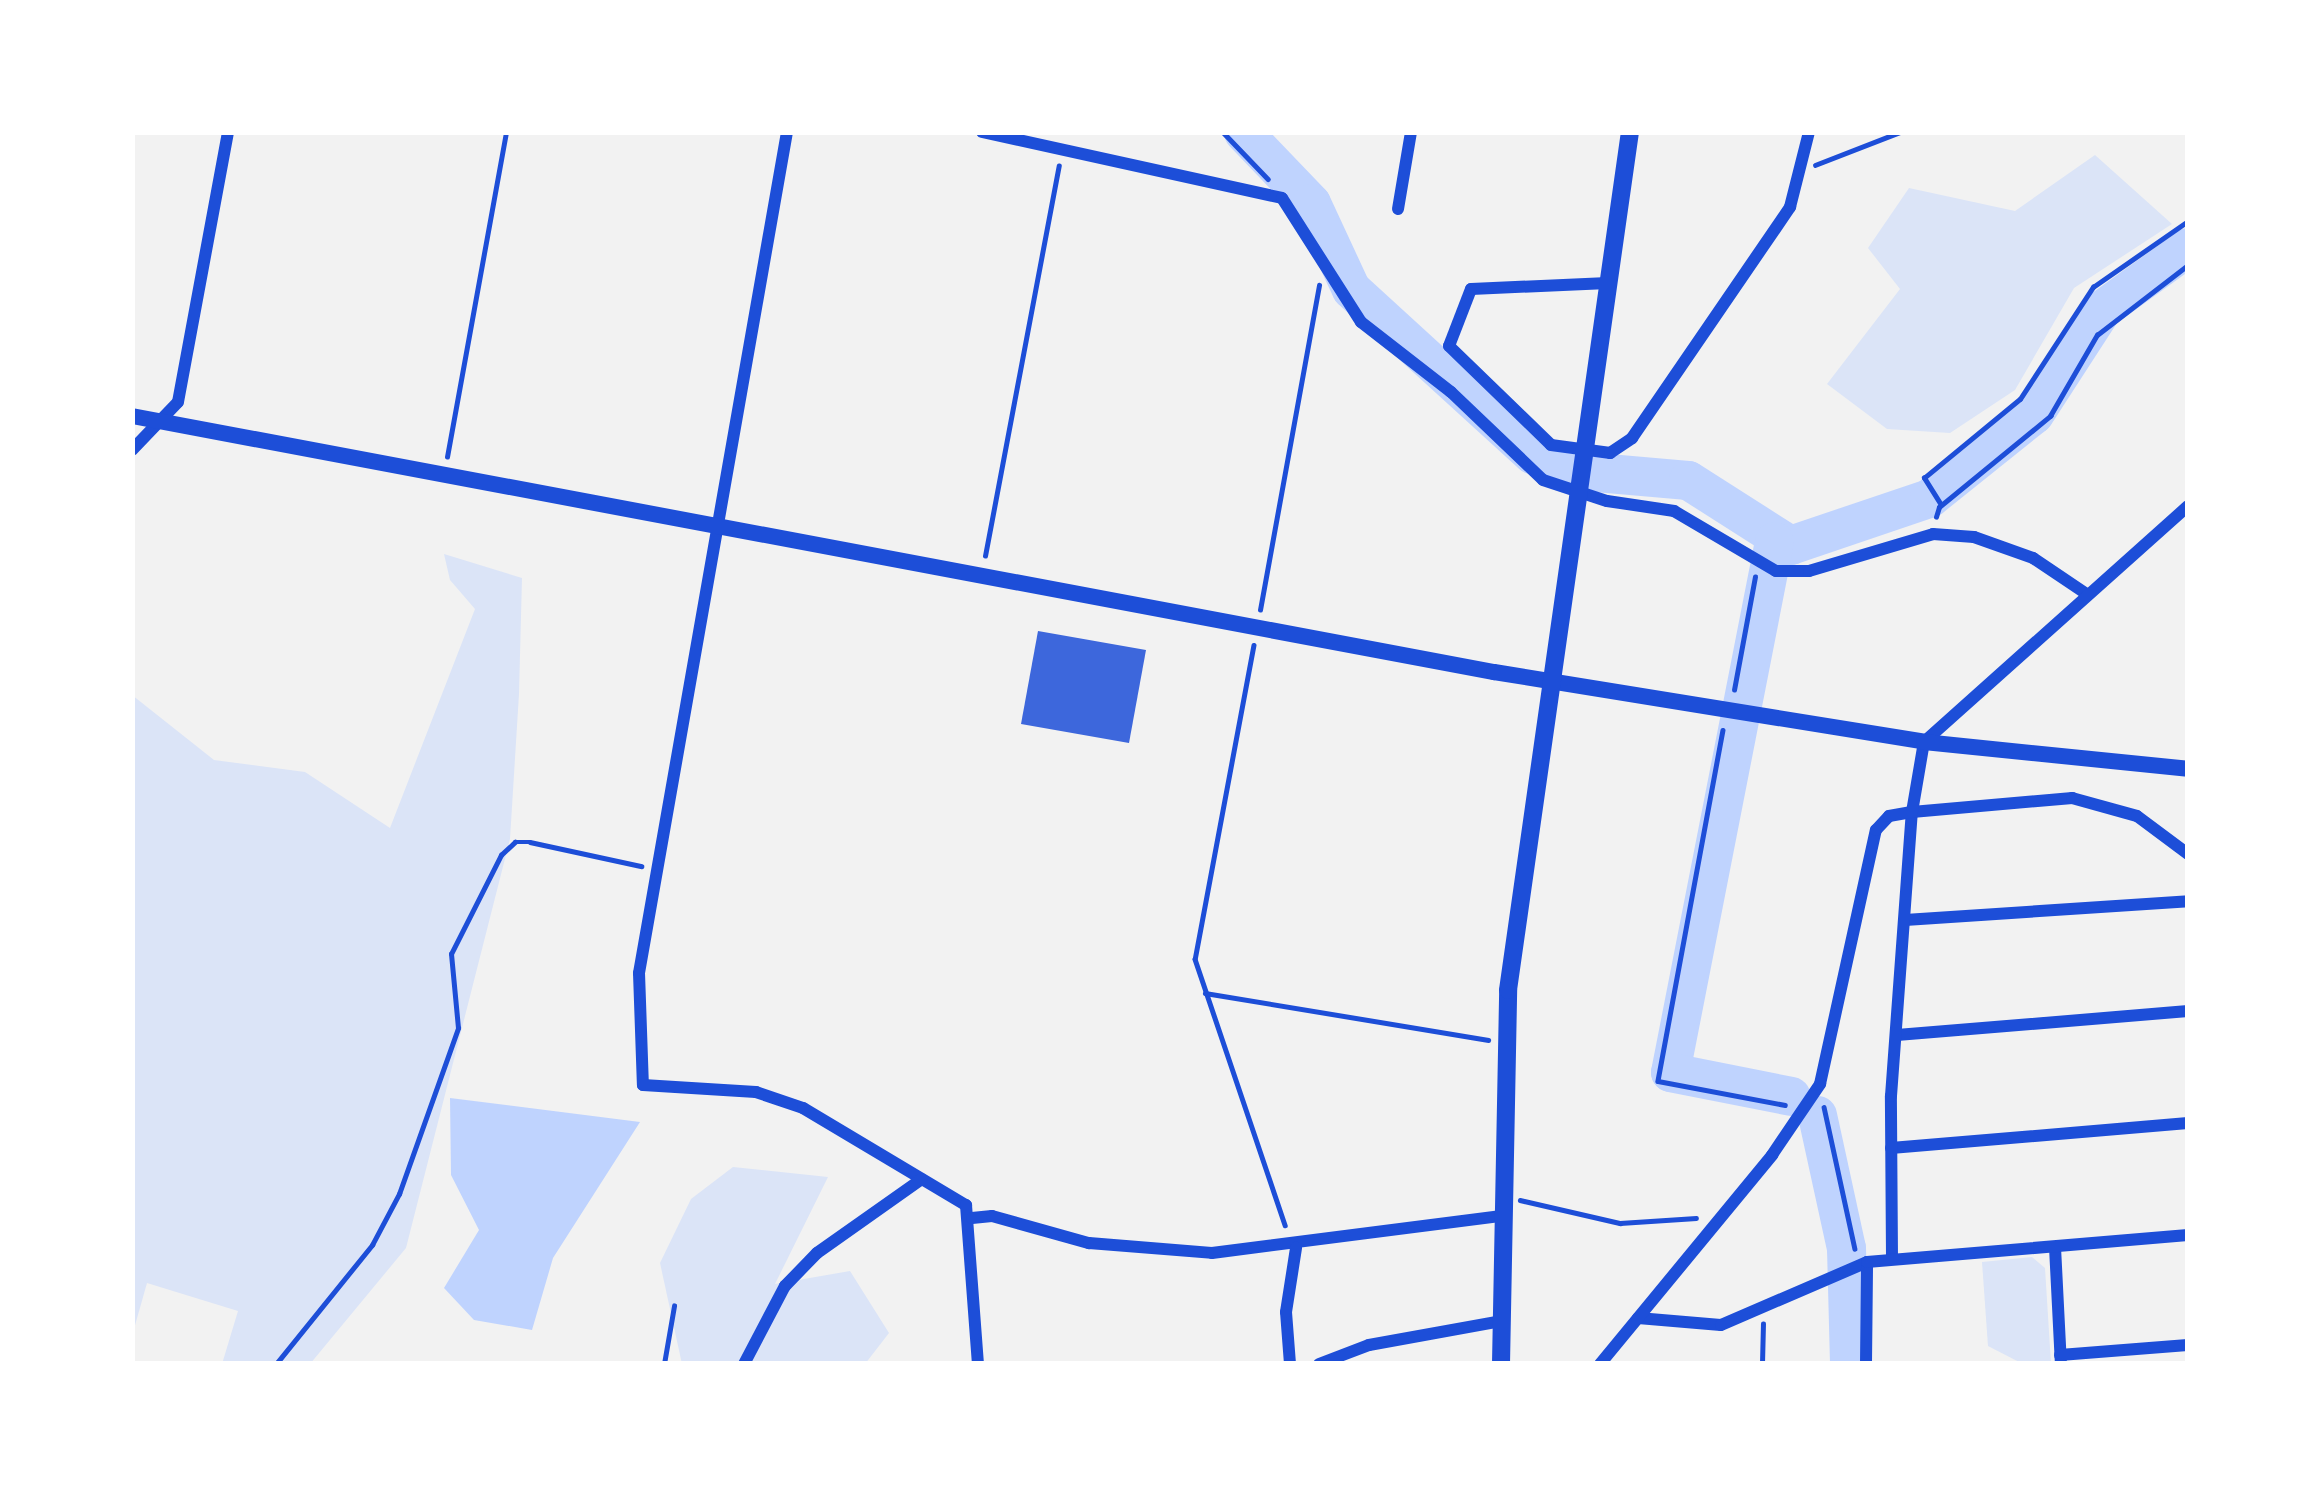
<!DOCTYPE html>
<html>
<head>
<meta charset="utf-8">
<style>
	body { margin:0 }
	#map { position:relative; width:2320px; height:1496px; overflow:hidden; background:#f2f2f2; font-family:Quicksand,sans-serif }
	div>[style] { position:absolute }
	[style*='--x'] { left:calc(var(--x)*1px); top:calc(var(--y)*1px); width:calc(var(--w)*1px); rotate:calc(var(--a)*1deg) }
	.green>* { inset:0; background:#dbe4f7 }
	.water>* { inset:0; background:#bfd3fe }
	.river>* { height:39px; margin:-19.5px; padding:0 19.5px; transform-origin:19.5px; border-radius:19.5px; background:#bfd3fe }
	.building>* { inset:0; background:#3d67dc }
	.path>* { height:4.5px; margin:-2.25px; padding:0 2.25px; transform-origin:2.25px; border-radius:2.25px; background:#1d4ed8 }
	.minor>* { height:12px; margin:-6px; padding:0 6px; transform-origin:6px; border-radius:6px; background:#1d4ed8 }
	.tertiary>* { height:16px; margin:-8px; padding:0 8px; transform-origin:8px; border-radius:8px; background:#1d4ed8 }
	.secondary>* { height:18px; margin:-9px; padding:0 9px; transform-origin:9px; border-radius:9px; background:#1d4ed8 }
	span { translate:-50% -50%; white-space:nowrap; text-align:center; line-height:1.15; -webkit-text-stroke:10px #fff; paint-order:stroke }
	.frame { position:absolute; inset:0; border:135px solid #fff; pointer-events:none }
</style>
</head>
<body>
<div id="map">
	<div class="green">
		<div style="clip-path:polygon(2095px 155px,2172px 224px,2074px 288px,2015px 390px,1950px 433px,1887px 429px,1827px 384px,1900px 289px,1868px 248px,1909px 188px,2015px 211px)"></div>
		<div style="clip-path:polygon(444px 554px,522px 578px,519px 694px,510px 839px,406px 1248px,310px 1364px,222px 1364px,238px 1311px,147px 1283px,132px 1336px,132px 695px,214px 760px,305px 772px,390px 828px,475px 609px,450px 580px)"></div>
		<div style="clip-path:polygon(733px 1167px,828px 1177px,775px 1284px,850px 1271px,889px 1333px,865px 1364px,682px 1364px,660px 1263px,691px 1199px)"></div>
		<div style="clip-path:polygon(2032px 1257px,2045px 1268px,2051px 1364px,2023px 1364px,1988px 1346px,1982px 1262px)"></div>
	</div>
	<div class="water">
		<div style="clip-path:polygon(450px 1098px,640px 1122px,553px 1258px,532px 1330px,474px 1320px,444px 1288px,479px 1230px,451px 1175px)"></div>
	</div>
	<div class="river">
		<div style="--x:1243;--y:132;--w:98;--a:46.2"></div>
		<div style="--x:1311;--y:203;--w:95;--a:65.1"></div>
		<div style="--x:1351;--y:289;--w:245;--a:42.4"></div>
		<div style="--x:1532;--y:454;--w:66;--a:15.7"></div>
		<div style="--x:1596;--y:472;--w:92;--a:5"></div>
		<div style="--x:1688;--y:480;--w:121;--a:32.5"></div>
		<div style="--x:1790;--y:545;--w:147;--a:-18.7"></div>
		<div style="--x:1929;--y:498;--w:134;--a:-38.7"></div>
		<div style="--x:2034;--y:414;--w:125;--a:-57.1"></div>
		<div style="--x:2102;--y:309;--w:106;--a:-35.8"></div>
		<div style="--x:1774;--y:541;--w:541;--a:101.08"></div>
		<div style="--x:1670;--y:1072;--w:123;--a:11.2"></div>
		<div style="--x:1817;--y:1115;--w:136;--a:77.7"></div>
		<div style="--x:1846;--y:1248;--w:116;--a:88.5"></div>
	</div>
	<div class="building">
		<div style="clip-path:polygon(1038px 631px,1146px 650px,1129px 743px,1021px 724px)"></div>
	</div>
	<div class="path">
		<div style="--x:1223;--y:132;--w:65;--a:46.2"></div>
		<div style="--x:1815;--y:165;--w:91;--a:-21.2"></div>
		<div style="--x:447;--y:457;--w:330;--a:-79.7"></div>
		<div style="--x:1941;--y:505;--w:32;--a:-122"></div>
		<div style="--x:1924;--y:478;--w:124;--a:-39.5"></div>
		<div style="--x:2020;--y:399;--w:134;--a:-56.9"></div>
		<div style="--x:2093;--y:287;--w:116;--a:-34.8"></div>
		<div style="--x:1936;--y:517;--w:10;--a:-73"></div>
		<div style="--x:1939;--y:507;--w:144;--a:-39.3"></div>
		<div style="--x:2050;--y:416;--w:94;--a:-59.9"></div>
		<div style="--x:2097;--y:335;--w:115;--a:-37.6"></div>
		<div style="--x:985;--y:556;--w:397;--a:-79.3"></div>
		<div style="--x:1260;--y:610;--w:330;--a:-79.7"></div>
		<div style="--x:1254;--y:645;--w:319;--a:100.6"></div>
		<div style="--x:1195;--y:959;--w:281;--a:71.3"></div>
		<div style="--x:1734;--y:690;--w:115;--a:-79.5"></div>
		<div style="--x:1723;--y:730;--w:357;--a:100.5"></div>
		<div style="--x:1658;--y:1081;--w:129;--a:10.7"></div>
		<div style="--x:1205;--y:993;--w:287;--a:9.4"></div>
		<div style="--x:1824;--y:1107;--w:145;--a:77.7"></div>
		<div style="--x:1520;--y:1200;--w:103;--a:13"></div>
		<div style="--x:1620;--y:1223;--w:76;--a:-3.8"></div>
		<div style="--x:276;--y:1364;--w:153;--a:-51.1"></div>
		<div style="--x:372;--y:1245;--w:58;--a:-62.1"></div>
		<div style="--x:399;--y:1194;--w:176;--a:-70.4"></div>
		<div style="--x:458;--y:1028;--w:74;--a:-95.4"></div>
		<div style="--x:451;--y:954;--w:111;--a:-63.2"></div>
		<div style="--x:501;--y:855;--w:19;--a:-43"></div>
		<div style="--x:515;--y:842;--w:15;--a:0"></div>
		<div style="--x:530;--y:842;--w:114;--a:12.2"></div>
		<div style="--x:664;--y:1364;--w:59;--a:-80.2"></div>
		<div style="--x:1762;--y:1364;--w:40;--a:-88.6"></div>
	</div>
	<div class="minor">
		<div style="--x:787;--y:132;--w:854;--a:99.98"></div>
		<div style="--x:639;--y:973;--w:112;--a:88"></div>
		<div style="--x:643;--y:1085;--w:113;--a:3.5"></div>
		<div style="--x:756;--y:1092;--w:50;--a:18.8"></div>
		<div style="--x:803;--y:1108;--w:190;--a:30.8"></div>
		<div style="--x:966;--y:1205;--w:159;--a:85.7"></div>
		<div style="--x:982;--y:132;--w:307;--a:12.4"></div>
		<div style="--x:1282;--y:198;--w:147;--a:57.5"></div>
		<div style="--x:1361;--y:322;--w:114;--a:37.9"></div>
		<div style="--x:1451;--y:392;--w:127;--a:43.7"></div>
		<div style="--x:1543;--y:480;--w:67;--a:18.2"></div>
		<div style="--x:1607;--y:501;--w:68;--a:8.5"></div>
		<div style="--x:1674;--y:511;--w:118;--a:30.5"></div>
		<div style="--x:1776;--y:571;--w:33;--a:0"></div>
		<div style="--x:1809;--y:571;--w:129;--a:-16.6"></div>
		<div style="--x:1933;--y:534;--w:41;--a:4.2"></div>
		<div style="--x:1974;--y:537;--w:63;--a:19.6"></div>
		<div style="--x:2033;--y:558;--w:63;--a:33.9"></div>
		<div style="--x:1398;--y:209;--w:78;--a:-80.4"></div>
		<div style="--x:1608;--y:283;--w:137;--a:177.5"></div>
		<div style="--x:1471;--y:289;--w:61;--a:111.1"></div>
		<div style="--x:1449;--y:346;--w:142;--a:44.1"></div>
		<div style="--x:1551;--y:445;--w:60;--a:7.7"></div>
		<div style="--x:1610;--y:453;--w:27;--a:-34"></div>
		<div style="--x:1632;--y:438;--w:280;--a:-55.6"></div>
		<div style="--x:1790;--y:207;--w:77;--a:-75.8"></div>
		<div style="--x:132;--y:450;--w:66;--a:-46.2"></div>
		<div style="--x:178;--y:402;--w:275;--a:-79.5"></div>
		<div style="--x:1905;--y:920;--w:284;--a:-3.8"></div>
		<div style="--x:1897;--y:1035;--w:292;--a:-4.7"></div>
		<div style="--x:1891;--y:1148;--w:298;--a:-4.8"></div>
		<div style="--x:972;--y:1218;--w:20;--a:-6"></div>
		<div style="--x:992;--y:1216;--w:101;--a:15.6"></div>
		<div style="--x:1089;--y:1243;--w:123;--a:4.6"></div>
		<div style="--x:1212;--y:1253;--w:292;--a:-7.3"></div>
		<div style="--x:2055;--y:1247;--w:117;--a:87.1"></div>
		<div style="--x:1892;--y:1257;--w:161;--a:-90.4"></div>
		<div style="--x:1891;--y:1096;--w:285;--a:-85.8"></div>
		<div style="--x:1912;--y:812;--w:161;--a:-5"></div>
		<div style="--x:2072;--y:798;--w:67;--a:15.5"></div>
		<div style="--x:2137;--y:816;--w:64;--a:36.7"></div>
		<div style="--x:1638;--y:1318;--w:83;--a:4.8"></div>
		<div style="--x:1721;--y:1325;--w:159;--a:-23.3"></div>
		<div style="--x:2060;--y:1355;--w:128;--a:-4.5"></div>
		<div style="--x:744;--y:1364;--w:88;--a:-62.3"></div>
		<div style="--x:785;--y:1286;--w:46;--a:-45.9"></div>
		<div style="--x:817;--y:1253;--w:128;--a:-35.2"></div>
		<div style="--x:1290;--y:1364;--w:52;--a:-94.4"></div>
		<div style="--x:1286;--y:1312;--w:65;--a:-81.1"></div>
		<div style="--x:1319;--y:1364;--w:53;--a:-20.8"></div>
		<div style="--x:1369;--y:1345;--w:134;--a:-10.3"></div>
		<div style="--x:1600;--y:1364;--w:271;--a:-50.5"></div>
		<div style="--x:1772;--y:1155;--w:86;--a:-55.9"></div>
		<div style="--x:1820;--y:1084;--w:260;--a:-77.6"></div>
		<div style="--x:1876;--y:830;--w:19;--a:-47"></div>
		<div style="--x:1889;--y:816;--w:23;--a:-10"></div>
		<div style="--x:1912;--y:812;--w:71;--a:-80.3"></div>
		<div style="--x:1924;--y:742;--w:354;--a:-41.8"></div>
		<div style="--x:1866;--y:1364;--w:102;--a:-89.4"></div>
		<div style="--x:1867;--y:1262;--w:322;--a:-4.8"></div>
	</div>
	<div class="tertiary">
		<div style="--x:132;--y:416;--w:1386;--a:10.65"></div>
		<div style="--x:1494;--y:672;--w:436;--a:9.2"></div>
		<div style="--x:1924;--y:742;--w:265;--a:5.8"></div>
	</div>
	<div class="secondary">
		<div style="--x:1501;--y:1364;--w:374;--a:-88.9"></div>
		<div style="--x:1508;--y:990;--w:867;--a:-81.91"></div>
	</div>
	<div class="frame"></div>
</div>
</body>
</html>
